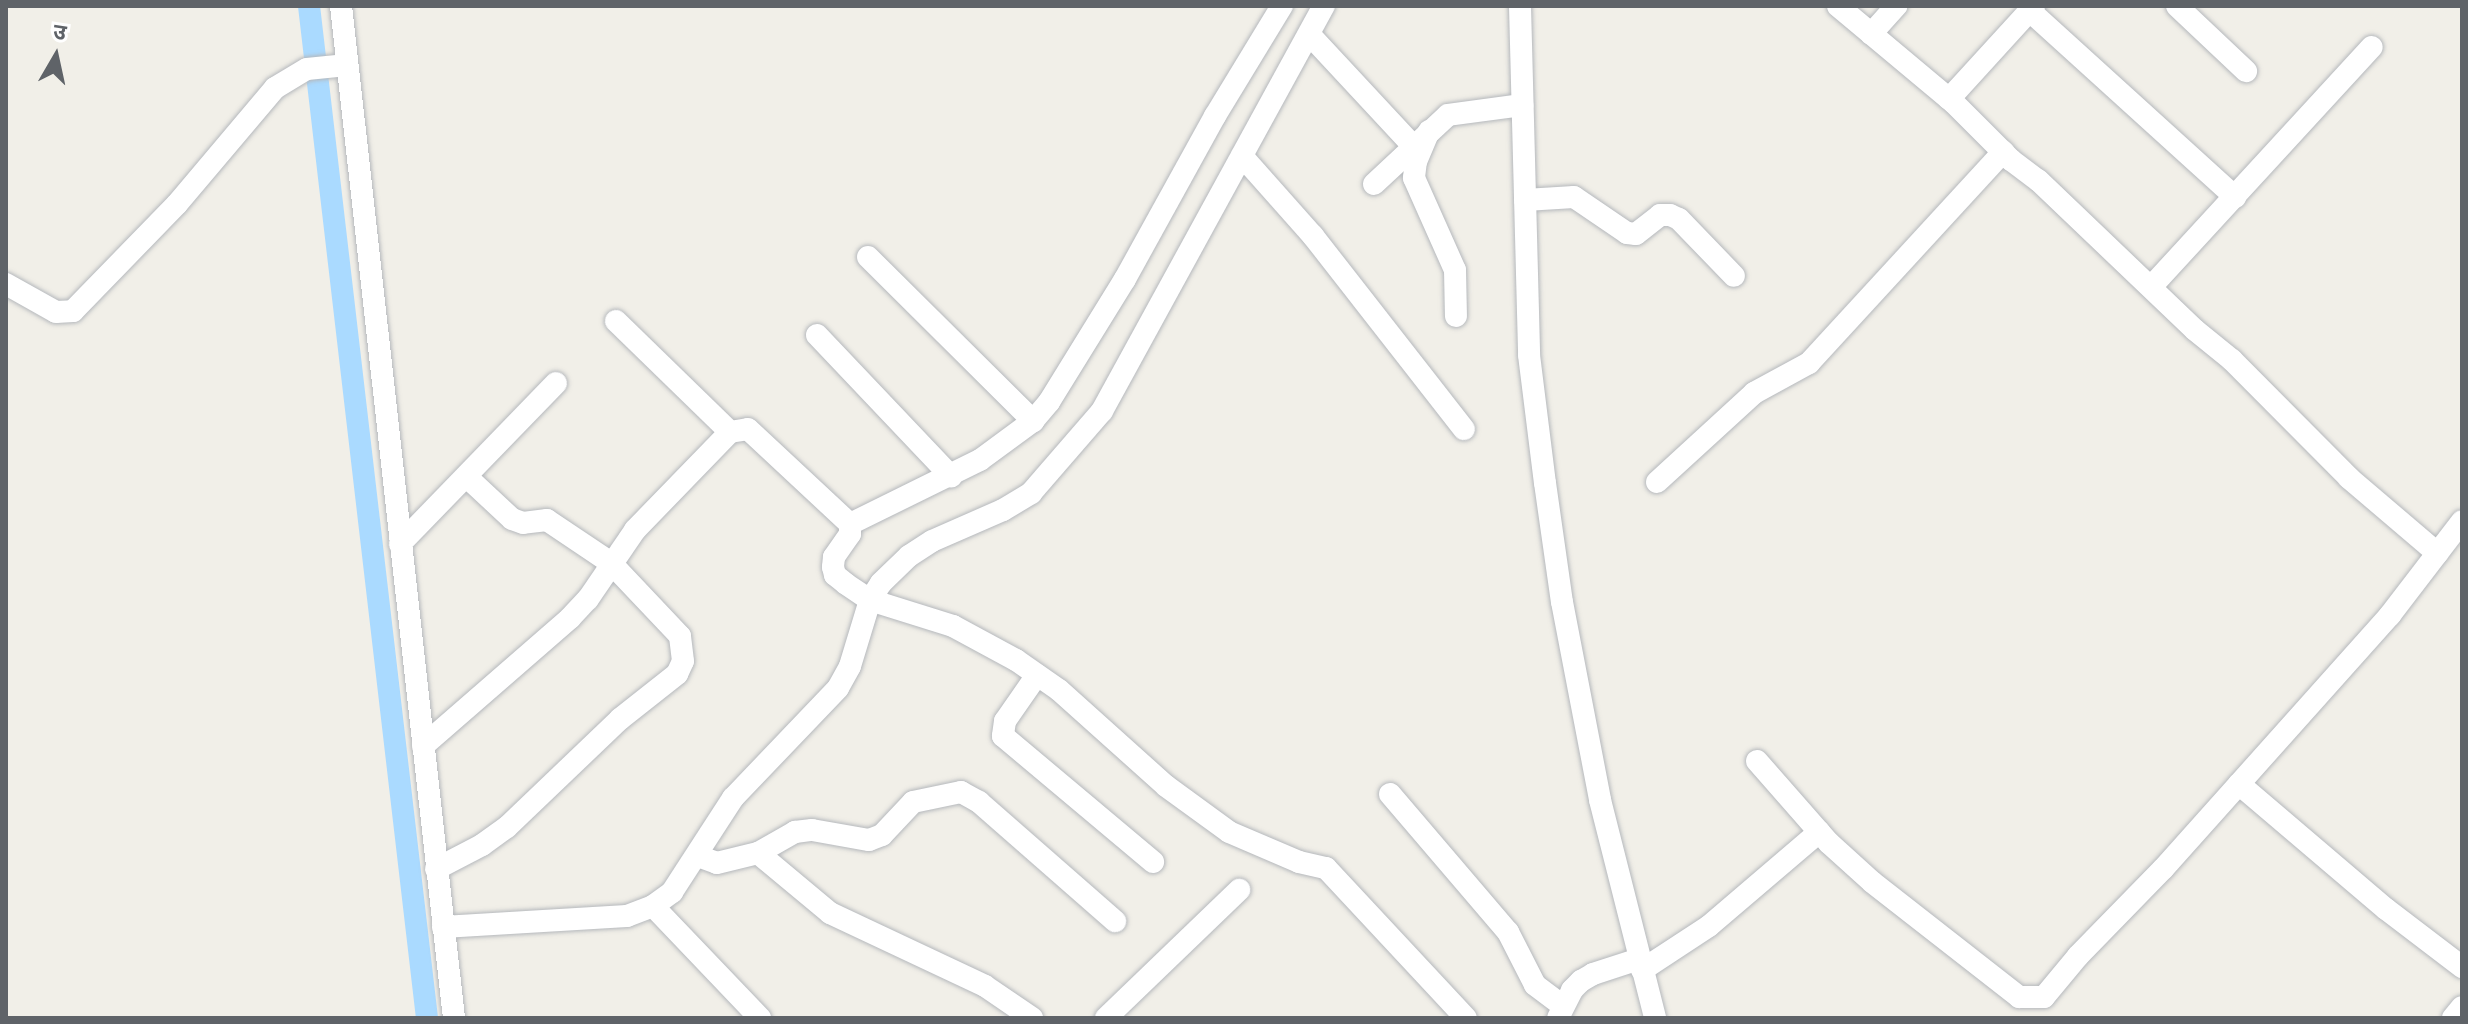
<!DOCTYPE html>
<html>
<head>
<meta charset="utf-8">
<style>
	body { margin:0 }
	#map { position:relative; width:2468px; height:1024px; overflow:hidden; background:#f1efe8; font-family:Roboto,"Noto Sans Devanagari",sans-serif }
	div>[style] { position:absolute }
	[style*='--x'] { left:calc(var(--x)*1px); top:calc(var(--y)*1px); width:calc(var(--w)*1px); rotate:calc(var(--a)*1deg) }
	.canal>* { height:22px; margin:-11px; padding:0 11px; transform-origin:11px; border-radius:11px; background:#aadaff }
	.roads { filter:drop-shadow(0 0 2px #b5b8bc) drop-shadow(0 0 2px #b5b8bc) }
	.minor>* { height:22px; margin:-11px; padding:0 11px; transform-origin:11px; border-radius:11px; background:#fff }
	span { translate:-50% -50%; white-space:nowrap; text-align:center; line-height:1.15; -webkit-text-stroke:7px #fff; paint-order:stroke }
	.frame { position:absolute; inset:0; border:8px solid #5f6368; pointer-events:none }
	.north { position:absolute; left:16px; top:16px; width:80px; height:80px; -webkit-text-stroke:6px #fff; paint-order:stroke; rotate:9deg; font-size:22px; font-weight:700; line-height:32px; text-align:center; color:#5f6368 }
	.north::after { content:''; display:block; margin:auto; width:28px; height:36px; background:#5f6368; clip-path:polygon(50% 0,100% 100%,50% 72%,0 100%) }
</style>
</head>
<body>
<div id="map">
	<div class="canal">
		<div style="--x:309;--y:6;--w:1019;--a:83.35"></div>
	</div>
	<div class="roads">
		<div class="minor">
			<div style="--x:341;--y:6;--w:1018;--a:83.63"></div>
			<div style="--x:1520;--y:6;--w:349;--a:88.5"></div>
			<div style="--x:1529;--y:355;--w:129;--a:82.9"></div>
			<div style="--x:1545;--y:483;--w:120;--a:81.9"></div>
			<div style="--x:1562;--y:602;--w:202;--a:79.1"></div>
			<div style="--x:1600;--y:800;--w:225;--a:75.8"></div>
			<div style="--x:1838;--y:6;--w:151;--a:39.9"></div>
			<div style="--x:1954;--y:103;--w:81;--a:45"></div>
			<div style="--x:2011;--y:160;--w:34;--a:37"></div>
			<div style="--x:2038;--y:180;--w:217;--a:43.7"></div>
			<div style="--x:2195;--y:330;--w:48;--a:39"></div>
			<div style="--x:2232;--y:360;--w:166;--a:45.2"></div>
			<div style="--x:2349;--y:478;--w:116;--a:40.4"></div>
			<div style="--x:2177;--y:6;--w:95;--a:43.3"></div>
			<div style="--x:2030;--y:11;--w:277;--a:42.2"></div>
			<div style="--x:1309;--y:34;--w:153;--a:47.1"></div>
			<div style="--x:1871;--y:34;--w:38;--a:-48"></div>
			<div style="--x:1949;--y:99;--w:126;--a:-47.6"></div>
			<div style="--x:1429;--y:131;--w:33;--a:113"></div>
			<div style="--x:1416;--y:161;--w:17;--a:97"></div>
			<div style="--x:1414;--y:178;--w:101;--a:66"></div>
			<div style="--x:1455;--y:270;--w:46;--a:88.8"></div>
			<div style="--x:1242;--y:156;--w:107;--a:48.4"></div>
			<div style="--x:1313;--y:236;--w:245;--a:52"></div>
			<div style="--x:1374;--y:184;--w:101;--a:-43"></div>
			<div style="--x:1448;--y:115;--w:75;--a:-7.7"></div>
			<div style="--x:1525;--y:200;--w:49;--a:-3.5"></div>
			<div style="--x:1574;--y:197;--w:64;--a:34.2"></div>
			<div style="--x:1627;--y:233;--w:9;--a:6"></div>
			<div style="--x:1636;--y:234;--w:31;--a:-38"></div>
			<div style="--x:1660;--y:215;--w:10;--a:0"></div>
			<div style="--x:1670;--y:215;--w:10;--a:24"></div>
			<div style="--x:1679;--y:219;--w:79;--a:46"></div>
			<div style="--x:868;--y:257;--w:233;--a:44.8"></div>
			<div style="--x:6;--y:284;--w:57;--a:29.2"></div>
			<div style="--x:56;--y:312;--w:17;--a:-3"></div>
			<div style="--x:73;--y:311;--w:149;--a:-45.8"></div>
			<div style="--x:177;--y:204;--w:152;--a:-49.8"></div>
			<div style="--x:275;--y:88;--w:37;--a:-31"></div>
			<div style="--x:307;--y:69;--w:40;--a:-5.7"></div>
			<div style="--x:2151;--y:287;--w:326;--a:-47.4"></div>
			<div style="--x:616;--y:321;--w:159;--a:44.2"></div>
			<div style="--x:817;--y:335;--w:195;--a:46.5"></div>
			<div style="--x:1657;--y:482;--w:132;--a:-42.5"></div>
			<div style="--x:1754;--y:393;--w:63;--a:-28.6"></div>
			<div style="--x:1809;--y:363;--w:287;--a:-47.4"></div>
			<div style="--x:850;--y:524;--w:145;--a:-26.2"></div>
			<div style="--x:980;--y:460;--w:66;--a:-36.3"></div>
			<div style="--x:1033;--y:421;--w:25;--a:-50"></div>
			<div style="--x:1049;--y:402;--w:145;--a:-58.3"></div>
			<div style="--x:1125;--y:279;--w:186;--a:-61.1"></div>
			<div style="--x:1215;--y:116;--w:129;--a:-58.7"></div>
			<div style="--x:400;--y:544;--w:224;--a:-45.9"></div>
			<div style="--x:1037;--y:675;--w:56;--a:124.8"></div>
			<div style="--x:1005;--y:721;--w:15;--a:98"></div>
			<div style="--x:1003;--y:736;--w:196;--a:40"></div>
			<div style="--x:423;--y:746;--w:195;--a:-41"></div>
			<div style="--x:570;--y:618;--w:26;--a:-47"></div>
			<div style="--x:588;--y:599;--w:83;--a:-55.7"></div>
			<div style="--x:635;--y:530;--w:136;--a:-45.9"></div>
			<div style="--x:730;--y:432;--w:18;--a:-9"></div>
			<div style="--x:748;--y:429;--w:139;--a:43"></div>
			<div style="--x:850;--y:524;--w:10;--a:90"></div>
			<div style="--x:850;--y:534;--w:28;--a:125"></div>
			<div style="--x:834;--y:557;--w:10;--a:96"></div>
			<div style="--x:833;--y:567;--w:8;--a:76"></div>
			<div style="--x:835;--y:575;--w:14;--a:39"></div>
			<div style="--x:846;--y:584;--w:29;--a:34"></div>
			<div style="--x:870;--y:600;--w:87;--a:17.4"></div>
			<div style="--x:953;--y:626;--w:72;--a:28.4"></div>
			<div style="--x:1016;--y:660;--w:52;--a:34.9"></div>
			<div style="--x:1059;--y:690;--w:144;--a:41.9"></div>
			<div style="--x:1166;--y:786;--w:78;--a:36.1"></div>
			<div style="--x:1229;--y:832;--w:76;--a:23.2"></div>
			<div style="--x:1299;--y:862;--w:28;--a:13"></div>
			<div style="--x:1326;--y:868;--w:205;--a:47"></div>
			<div style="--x:1757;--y:761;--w:109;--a:48.7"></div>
			<div style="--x:1829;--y:843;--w:58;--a:42.2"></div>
			<div style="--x:1872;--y:882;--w:187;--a:38"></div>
			<div style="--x:2019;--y:997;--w:25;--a:0"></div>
			<div style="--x:2044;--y:997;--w:53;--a:-50.3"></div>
			<div style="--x:2078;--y:956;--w:122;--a:-45.7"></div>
			<div style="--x:2163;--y:869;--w:341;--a:-48.2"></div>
			<div style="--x:2390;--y:615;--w:118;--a:-52.5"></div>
			<div style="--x:2239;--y:784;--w:193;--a:40.4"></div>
			<div style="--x:2386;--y:909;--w:96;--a:37.3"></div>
			<div style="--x:1390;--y:794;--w:182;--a:49.5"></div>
			<div style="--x:1508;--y:932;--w:59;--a:63"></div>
			<div style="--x:1535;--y:985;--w:35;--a:37"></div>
			<div style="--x:758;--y:853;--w:43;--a:-29.6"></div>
			<div style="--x:795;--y:832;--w:17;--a:-7"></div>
			<div style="--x:812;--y:830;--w:58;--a:10"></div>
			<div style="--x:869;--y:840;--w:14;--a:-21"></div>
			<div style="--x:882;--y:835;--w:45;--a:-46.8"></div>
			<div style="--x:913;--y:802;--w:49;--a:-11.8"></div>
			<div style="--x:961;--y:792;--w:21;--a:29"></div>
			<div style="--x:979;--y:802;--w:181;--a:41.2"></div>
			<div style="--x:698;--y:856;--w:20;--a:20"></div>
			<div style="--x:717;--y:863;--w:42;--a:-13.7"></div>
			<div style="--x:758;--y:853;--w:94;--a:39.8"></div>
			<div style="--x:830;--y:913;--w:171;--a:25.2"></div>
			<div style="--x:985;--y:986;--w:57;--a:34.2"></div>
			<div style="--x:436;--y:869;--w:52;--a:-27.6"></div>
			<div style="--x:482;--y:845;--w:31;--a:-36"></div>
			<div style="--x:507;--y:827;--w:156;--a:-43.7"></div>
			<div style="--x:620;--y:719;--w:73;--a:-38.3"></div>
			<div style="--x:677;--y:674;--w:14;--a:-65"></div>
			<div style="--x:683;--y:661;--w:25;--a:-97"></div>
			<div style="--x:680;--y:636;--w:100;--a:-133.4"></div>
			<div style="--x:611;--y:563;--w:77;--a:-146.1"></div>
			<div style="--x:547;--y:520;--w:24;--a:173"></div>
			<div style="--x:523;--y:523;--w:12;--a:-160"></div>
			<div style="--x:512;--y:519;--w:62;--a:-137"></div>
			<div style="--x:653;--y:906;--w:155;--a:46.3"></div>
			<div style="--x:443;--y:927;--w:184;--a:-3.4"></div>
			<div style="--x:627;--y:916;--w:28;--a:-21"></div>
			<div style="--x:653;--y:906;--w:24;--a:-36"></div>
			<div style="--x:672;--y:892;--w:112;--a:-57"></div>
			<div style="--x:733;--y:798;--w:152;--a:-46.3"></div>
			<div style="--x:838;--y:688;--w:25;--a:-61"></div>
			<div style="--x:850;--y:666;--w:69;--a:-73.1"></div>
			<div style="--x:870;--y:600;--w:20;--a:-57"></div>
			<div style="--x:881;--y:583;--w:39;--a:-44"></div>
			<div style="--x:909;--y:556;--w:27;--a:-33"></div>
			<div style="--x:932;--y:541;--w:77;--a:-23.6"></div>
			<div style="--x:1003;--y:510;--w:33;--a:-31"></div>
			<div style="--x:1031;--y:493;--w:108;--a:-49.1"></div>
			<div style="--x:1102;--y:411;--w:462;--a:-61.3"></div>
			<div style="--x:1642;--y:970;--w:80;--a:-33.3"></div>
			<div style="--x:1709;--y:926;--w:145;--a:-40.5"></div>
			<div style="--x:1106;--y:1018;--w:185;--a:-43.9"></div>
			<div style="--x:1558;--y:1018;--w:31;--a:-63"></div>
			<div style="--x:1572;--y:990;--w:13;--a:-45"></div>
			<div style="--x:1581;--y:981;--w:14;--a:-30"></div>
			<div style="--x:1593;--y:974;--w:48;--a:-18.1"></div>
			<div style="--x:2453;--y:1018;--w:14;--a:-51"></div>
		</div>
	</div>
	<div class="frame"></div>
	<div class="north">उ</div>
</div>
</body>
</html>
